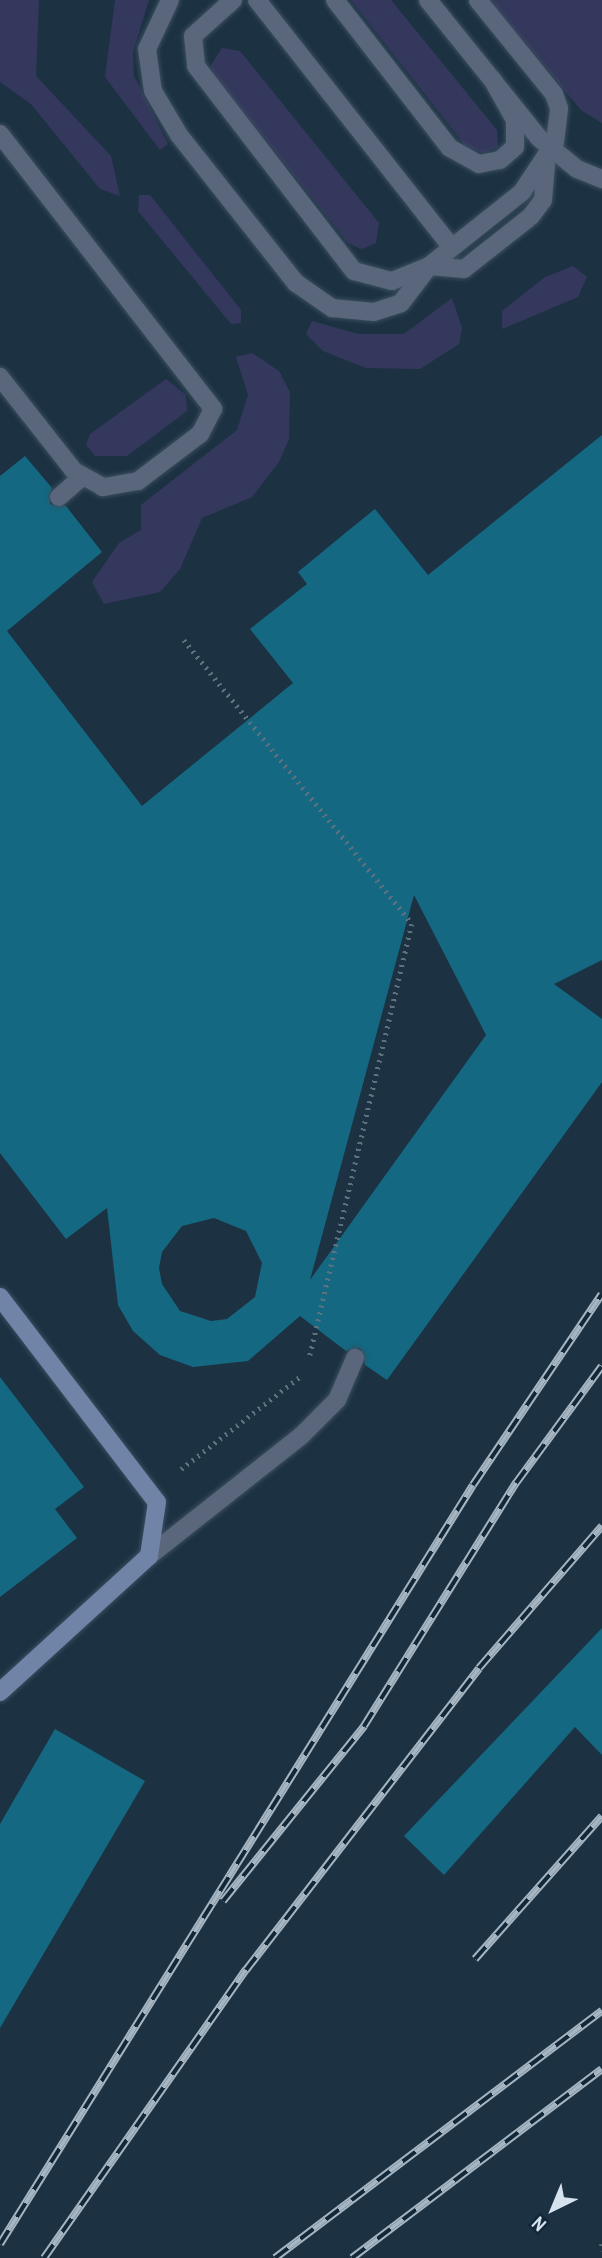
<!DOCTYPE html>
<html>
<head>
<meta charset="utf-8">
<style>
	body { margin:0 }
	#map { position:relative; width:602px; height:2258px; overflow:hidden; background:#1c3243; font-family:"Archivo Narrow",sans-serif }
	div>[style] { position:absolute }
	[style*='--x'] { left:calc(var(--x)*1px); top:calc(var(--y)*1px); width:calc(var(--w)*1px); rotate:calc(var(--a)*1deg) }
	.green>* { inset:0; background:#35385d }
	.building>* { inset:0; background:#146881 }
	.path>* { height:4.5px; margin-top:-2.25px; transform-origin:0; background:repeating-linear-gradient(90deg,#5e717f 0 2px,transparent 0 7px) }
	.roads { filter:drop-shadow(0 0 2px #3a4e5e) drop-shadow(0 0 2px #3a4e5e) }
	.lane>* { height:18px; margin:-9px; padding:0 9px; transform-origin:9px; border-radius:9px; background:#59667c }
	.secondary>* { height:18px; margin:-9px; padding:0 9px; transform-origin:9px; border-radius:9px; background:#7084a7 }
	.rail>* { height:8px; margin-top:-4px; transform-origin:0; background:repeating-linear-gradient(90deg,#122839 0 16px,#a5b5c1 0 32px); box-sizing:border-box; border-block:2px solid #a5b5c1 }
	span { translate:-50% -50%; white-space:nowrap; text-align:center; line-height:1.15; -webkit-text-stroke:7px #122839; paint-order:stroke }
	.north { position:absolute; left:518px; top:2174px; width:70px; height:70px; -webkit-text-stroke:5px #122839; paint-order:stroke; rotate:223deg; font-size:19px; font-weight:700; line-height:28px; text-align:center; color:#d6e3ee }
	.north::after { content:''; display:block; margin:auto; width:24px; height:32px; background:#d6e3ee; clip-path:polygon(50% 0,100% 100%,50% 72%,0 100%) }
</style>
</head>
<body>
<div id="map">
	<div class="green">
		<div style="clip-path:polygon(0 0,39px 0,36px 76px,111px 156px,120px 196px,100px 189px,31px 104px,0 82px)"></div>
		<div style="clip-path:polygon(115px 0,149px 0,133px 52px,134px 76px,168px 144px,160px 150px,105px 77px)"></div>
		<div style="clip-path:polygon(351px 0,391px 0,497px 130px,498px 147px,484px 153px,466px 147px)"></div>
		<div style="clip-path:polygon(489px 0,602px 0,602px 123px,581px 110px)"></div>
		<div style="clip-path:polygon(222px 48px,240px 51px,379px 223px,376px 243px,362px 249px,349px 244px,213px 74px,211px 65px)"></div>
		<div style="clip-path:polygon(139px 195px,150px 195px,241px 310px,241px 323px,231px 324px,138px 211px)"></div>
		<div style="clip-path:polygon(573px 266px,587px 277px,578px 297px,502px 329px,502px 311px,545px 277px)"></div>
		<div style="clip-path:polygon(452px 298px,462px 328px,459px 344px,420px 369px,366px 368px,323px 351px,306px 334px,312px 321px,358px 334px,404px 334px)"></div>
		<div style="clip-path:polygon(252px 353px,279px 371px,290px 392px,289px 439px,279px 462px,252px 497px,202px 518px,180px 569px,160px 592px,104px 604px,92px 582px,119px 543px,141px 530px,141px 505px,237px 430px,248px 395px,236px 357px)"></div>
		<div style="clip-path:polygon(166px 379px,186px 395px,187px 411px,127px 456px,95px 456px,86px 445px,90px 434px)"></div>
	</div>
	<div class="building">
		<div style="clip-path:polygon(evenodd,602px 435px,602px 960px,554px 984px,602px 1019px,602px 1082px,387px 1380px,365px 1365px,360px 1348px,346px 1351px,300px 1316px,248px 1361px,193px 1367px,160px 1355px,133px 1331px,118px 1305px,107px 1208px,66px 1239px,0 1153px,0 476px,25px 456px,52px 488px,50px 504px,66px 506px,102px 552px,7px 631px,142px 806px,293px 683px,250px 629px,307px 584px,298px 572px,344px 534px,375px 509px,428px 575px,602px 435px,414px 895px,486px 1035px,310px 1280px,414px 895px,602px 435px,214px 1218px,246px 1231px,262px 1263px,255px 1297px,227px 1319px,211px 1321px,180px 1311px,162px 1284px,159px 1268px,162px 1252px,182px 1226px,214px 1218px)"></div>
		<div style="clip-path:polygon(0 1377px,84px 1487px,55px 1509px,77px 1538px,0 1597px)"></div>
		<div style="clip-path:polygon(602px 1628px,602px 1755px,575px 1727px,444px 1875px,404px 1836px)"></div>
		<div style="clip-path:polygon(55px 1729px,145px 1781px,0 2028px,0 1824px)"></div>
	</div>
	<div class="path">
		<div style="--x:184;--y:640;--w:364;--a:51.2"></div>
		<div style="--x:412;--y:924;--w:444;--a:103.3"></div>
		<div style="--x:181;--y:1469;--w:152;--a:-37.8"></div>
		<div style="--x:602;--y:2244;--w:7;--a:90"></div>
	</div>
	<div class="roads">
		<div class="lane">
			<div style="--x:170;--y:0;--w:54;--a:115.1"></div>
			<div style="--x:147;--y:49;--w:42;--a:81.9"></div>
			<div style="--x:153;--y:91;--w:51;--a:59.4"></div>
			<div style="--x:179;--y:135;--w:189;--a:51.7"></div>
			<div style="--x:296;--y:283;--w:44;--a:34.8"></div>
			<div style="--x:332;--y:308;--w:42;--a:5.4"></div>
			<div style="--x:374;--y:312;--w:28;--a:-18"></div>
			<div style="--x:401;--y:303;--w:43;--a:-52.6"></div>
			<div style="--x:233;--y:0;--w:54;--a:138"></div>
			<div style="--x:193;--y:36;--w:30;--a:84"></div>
			<div style="--x:196;--y:66;--w:259;--a:52.4"></div>
			<div style="--x:354;--y:271;--w:39;--a:15"></div>
			<div style="--x:392;--y:281;--w:40;--a:-22"></div>
			<div style="--x:429;--y:266;--w:119;--a:-38.5"></div>
			<div style="--x:522;--y:192;--w:60;--a:-56.6"></div>
			<div style="--x:555;--y:142;--w:34;--a:-83"></div>
			<div style="--x:559;--y:108;--w:15;--a:-110"></div>
			<div style="--x:554;--y:94;--w:121;--a:-129"></div>
			<div style="--x:257;--y:0;--w:315;--a:51.8"></div>
			<div style="--x:335;--y:0;--w:187;--a:52.2"></div>
			<div style="--x:450;--y:148;--w:33;--a:29"></div>
			<div style="--x:479;--y:164;--w:21;--a:-11"></div>
			<div style="--x:500;--y:160;--w:20;--a:-41"></div>
			<div style="--x:515;--y:147;--w:27;--a:-90"></div>
			<div style="--x:515;--y:120;--w:47;--a:-119.3"></div>
			<div style="--x:428;--y:0;--w:177;--a:51.2"></div>
			<div style="--x:539;--y:138;--w:49;--a:39.2"></div>
			<div style="--x:577;--y:169;--w:27;--a:22"></div>
			<div style="--x:0;--y:134;--w:348;--a:52.2"></div>
			<div style="--x:213;--y:409;--w:28;--a:117"></div>
			<div style="--x:200;--y:434;--w:78;--a:142.8"></div>
			<div style="--x:138;--y:481;--w:36;--a:170"></div>
			<div style="--x:103;--y:487;--w:33;--a:-151"></div>
			<div style="--x:74;--y:471;--w:120;--a:-128.2"></div>
			<div style="--x:429;--y:266;--w:35;--a:5"></div>
			<div style="--x:464;--y:269;--w:85;--a:-38.3"></div>
			<div style="--x:531;--y:216;--w:20;--a:-53"></div>
			<div style="--x:543;--y:200;--w:36;--a:-85"></div>
			<div style="--x:59;--y:497;--w:29;--a:-41"></div>
			<div style="--x:149;--y:1556;--w:194;--a:-38.3"></div>
			<div style="--x:301;--y:1436;--w:51;--a:-45"></div>
			<div style="--x:337;--y:1400;--w:46;--a:-66.8"></div>
		</div>
		<div class="secondary">
			<div style="--x:0;--y:1297;--w:258;--a:52.6"></div>
			<div style="--x:157;--y:1502;--w:55;--a:98.4"></div>
			<div style="--x:149;--y:1556;--w:202;--a:137.6"></div>
		</div>
	</div>
	<div class="rail">
		<div style="--x:223;--y:1901;--w:225;--a:-51.1"></div>
		<div style="--x:364;--y:1726;--w:287;--a:-58"></div>
		<div style="--x:516;--y:1483;--w:145;--a:-53.7"></div>
		<div style="--x:475;--y:1959;--w:191;--a:-48.4"></div>
		<div style="--x:0;--y:2244;--w:894;--a:-58.07"></div>
		<div style="--x:473;--y:1485;--w:230;--a:-56"></div>
		<div style="--x:44;--y:2258;--w:352;--a:-55"></div>
		<div style="--x:246;--y:1970;--w:381;--a:-52.3"></div>
		<div style="--x:479;--y:1668;--w:188;--a:-49.1"></div>
		<div style="--x:275;--y:2258;--w:410;--a:-37.1"></div>
		<div style="--x:352;--y:2258;--w:313;--a:-37.1"></div>
	</div>
	<div class="north">N</div>
</div>
</body>
</html>
